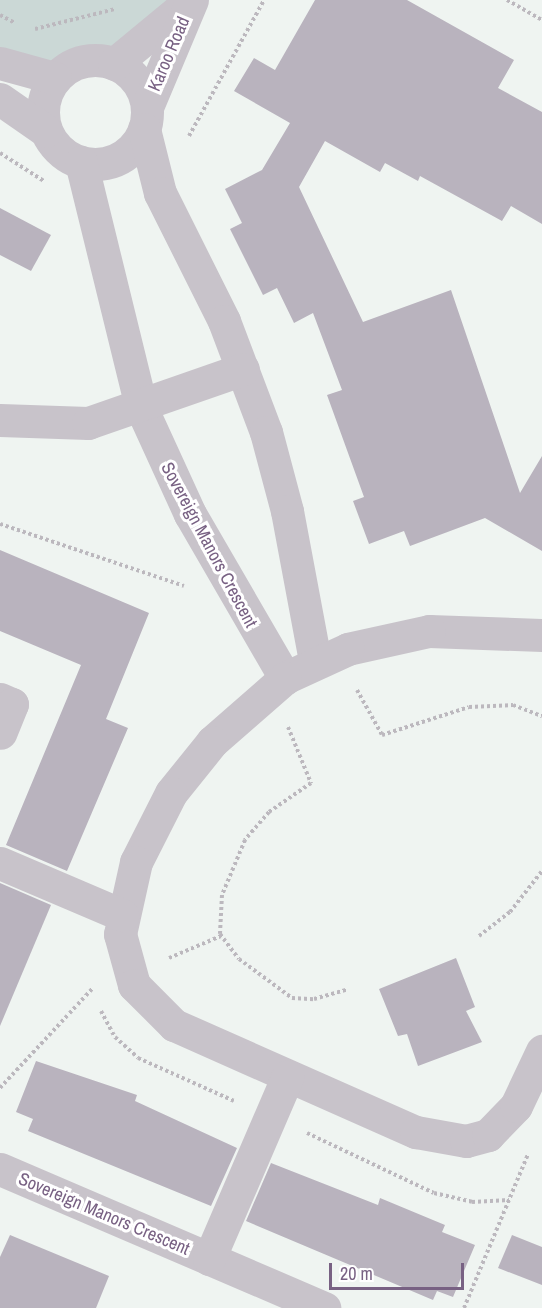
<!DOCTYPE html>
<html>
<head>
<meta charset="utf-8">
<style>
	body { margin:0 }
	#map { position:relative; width:542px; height:1308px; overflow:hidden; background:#eff4f1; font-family:"Archivo Narrow",sans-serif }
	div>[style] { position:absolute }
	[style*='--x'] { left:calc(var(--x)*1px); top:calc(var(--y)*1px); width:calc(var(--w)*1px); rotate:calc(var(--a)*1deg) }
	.green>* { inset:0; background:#cbd8d6 }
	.building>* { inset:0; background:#b9b3be }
	.path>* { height:4px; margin-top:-2px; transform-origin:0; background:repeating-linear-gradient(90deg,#bcb8be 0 3px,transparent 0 6px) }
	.minor>* { height:33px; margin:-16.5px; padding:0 16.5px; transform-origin:16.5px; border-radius:16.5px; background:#c8c3ca }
	.minor>.ring { margin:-16.5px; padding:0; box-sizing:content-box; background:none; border:33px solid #c8c3ca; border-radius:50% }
	span { translate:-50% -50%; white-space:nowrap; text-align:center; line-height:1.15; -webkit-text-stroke:6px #fff; paint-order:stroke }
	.street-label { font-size:18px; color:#786183 }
	.scale { position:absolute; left:329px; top:1263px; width:135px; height:27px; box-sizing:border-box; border:3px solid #786183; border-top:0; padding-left:8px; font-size:18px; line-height:21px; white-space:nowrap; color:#786183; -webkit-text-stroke:4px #fff; paint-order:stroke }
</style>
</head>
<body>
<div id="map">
	<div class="green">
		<div style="clip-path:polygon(0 0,191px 0,98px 61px,82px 62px,55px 78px,0 63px)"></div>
	</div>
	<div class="building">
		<div style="clip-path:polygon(315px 0,407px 0,514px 60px,498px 88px,542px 112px,542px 224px,511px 206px,502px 221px,420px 176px,418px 181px,385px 163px,380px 172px,325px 141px,299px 187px,363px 322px,451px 290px,520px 493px,542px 456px,542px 551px,485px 518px,410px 546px,404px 531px,369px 544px,353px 501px,364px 497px,327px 395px,342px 390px,313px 313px,294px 323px,277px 288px,263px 295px,230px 229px,242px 223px,225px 189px,262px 170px,290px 123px,234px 91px,254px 58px,275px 70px)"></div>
		<div style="clip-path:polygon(0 208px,51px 235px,31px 271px,0 255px)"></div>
		<div style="clip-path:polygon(0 550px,149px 613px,106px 719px,128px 728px,67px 871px,6px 845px,81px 665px,0 631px)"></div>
		<div style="clip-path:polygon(0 883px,51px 905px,0 1026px)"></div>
		<div style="clip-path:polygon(456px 958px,475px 1007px,466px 1011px,482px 1042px,418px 1066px,407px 1034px,398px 1036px,379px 989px)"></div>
		<div style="clip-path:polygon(36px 1061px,137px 1095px,135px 1101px,237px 1148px,211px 1206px,28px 1131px,33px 1119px,16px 1112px)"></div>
		<div style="clip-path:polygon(271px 1163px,378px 1205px,380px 1198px,445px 1225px,442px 1232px,475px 1245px,453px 1297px,437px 1291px,433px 1300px,246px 1221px)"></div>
		<div style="clip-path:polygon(10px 1235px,109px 1276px,96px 1308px,0 1308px,0 1257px)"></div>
		<div style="clip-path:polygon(512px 1235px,542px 1247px,542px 1285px,498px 1268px)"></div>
	</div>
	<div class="path">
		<div style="--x:507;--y:0;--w:40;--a:29.7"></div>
		<div style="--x:0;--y:15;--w:17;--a:28"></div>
		<div style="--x:35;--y:29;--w:82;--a:-14"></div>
		<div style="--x:189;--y:136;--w:155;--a:-61.1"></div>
		<div style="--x:0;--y:153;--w:52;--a:32.5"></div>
		<div style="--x:0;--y:524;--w:194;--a:18.6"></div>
		<div style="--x:357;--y:690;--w:51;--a:60.9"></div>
		<div style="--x:382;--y:735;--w:91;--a:-17.8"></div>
		<div style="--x:469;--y:707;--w:44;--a:-2.6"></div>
		<div style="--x:513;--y:705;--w:31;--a:21"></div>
		<div style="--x:288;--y:727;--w:61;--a:67.7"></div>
		<div style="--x:311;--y:783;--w:51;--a:145.4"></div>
		<div style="--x:269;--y:812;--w:37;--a:131"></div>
		<div style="--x:245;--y:840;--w:60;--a:112.7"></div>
		<div style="--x:222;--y:895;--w:39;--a:93"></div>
		<div style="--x:220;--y:934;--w:31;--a:53"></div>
		<div style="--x:239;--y:959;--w:66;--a:36.3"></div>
		<div style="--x:292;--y:998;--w:22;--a:3"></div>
		<div style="--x:314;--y:999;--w:35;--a:-16"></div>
		<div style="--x:479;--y:936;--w:39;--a:-38"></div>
		<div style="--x:510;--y:912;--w:52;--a:-52"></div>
		<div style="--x:169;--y:958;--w:56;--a:-22.9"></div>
		<div style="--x:101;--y:1011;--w:30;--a:62"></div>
		<div style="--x:115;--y:1037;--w:31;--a:42"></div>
		<div style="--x:138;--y:1058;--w:105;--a:24.1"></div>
		<div style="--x:0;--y:1088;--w:137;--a:-47.1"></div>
		<div style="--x:307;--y:1133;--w:140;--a:25.3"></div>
		<div style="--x:434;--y:1193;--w:39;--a:13"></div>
		<div style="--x:472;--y:1202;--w:37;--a:-3"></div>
		<div style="--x:464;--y:1308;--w:167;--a:-67.4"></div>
	</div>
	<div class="minor">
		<div class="ring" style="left:43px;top:60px;width:71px;height:71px"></div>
		<div style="--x:0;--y:63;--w:57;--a:15.3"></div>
		<div style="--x:114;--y:64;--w:97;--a:-39.6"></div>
		<div style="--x:0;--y:99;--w:56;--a:34.8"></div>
		<div style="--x:147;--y:107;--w:116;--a:-67.2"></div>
		<div style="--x:144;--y:129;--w:66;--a:76"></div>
		<div style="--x:160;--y:193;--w:143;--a:63.4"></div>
		<div style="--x:224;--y:321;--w:119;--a:69.3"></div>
		<div style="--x:266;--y:432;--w:82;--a:75.1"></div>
		<div style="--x:287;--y:511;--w:153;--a:79.4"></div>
		<div style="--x:81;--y:162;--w:252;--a:76.2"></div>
		<div style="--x:141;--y:407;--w:118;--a:65.4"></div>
		<div style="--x:190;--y:514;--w:190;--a:59.9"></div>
		<div style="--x:0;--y:420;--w:88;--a:2"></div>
		<div style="--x:88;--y:423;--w:164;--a:-19.2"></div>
		<div style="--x:542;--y:635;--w:113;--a:-178"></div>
		<div style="--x:429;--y:631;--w:83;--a:167.5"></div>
		<div style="--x:348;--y:649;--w:69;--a:155.3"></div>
		<div style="--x:285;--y:678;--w:97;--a:138.8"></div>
		<div style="--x:212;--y:742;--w:65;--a:128.8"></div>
		<div style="--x:171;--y:793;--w:77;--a:116.9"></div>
		<div style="--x:136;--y:862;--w:74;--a:102.5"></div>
		<div style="--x:120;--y:934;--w:53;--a:74.6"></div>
		<div style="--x:134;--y:985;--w:57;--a:45"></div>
		<div style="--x:174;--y:1025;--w:265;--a:23.9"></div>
		<div style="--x:416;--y:1132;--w:51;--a:10.2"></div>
		<div style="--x:466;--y:1141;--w:23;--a:-15"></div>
		<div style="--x:488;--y:1135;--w:40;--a:-46"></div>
		<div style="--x:516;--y:1106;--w:61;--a:-64.7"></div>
		<div style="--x:0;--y:699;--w:13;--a:23"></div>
		<div style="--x:12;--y:704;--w:31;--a:112"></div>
		<div style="--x:0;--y:863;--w:133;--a:23.1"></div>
		<div style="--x:0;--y:1169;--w:353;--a:23.2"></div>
		<div style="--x:209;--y:1259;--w:199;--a:-66.7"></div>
	</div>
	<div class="street-label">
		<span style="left:169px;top:54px;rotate:-67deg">Karoo Road</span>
		<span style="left:209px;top:545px;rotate:62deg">Sovereign Manors Crescent</span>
		<span style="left:104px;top:1214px;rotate:23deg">Sovereign Manors Crescent</span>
	</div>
	<div class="scale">20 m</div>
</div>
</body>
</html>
